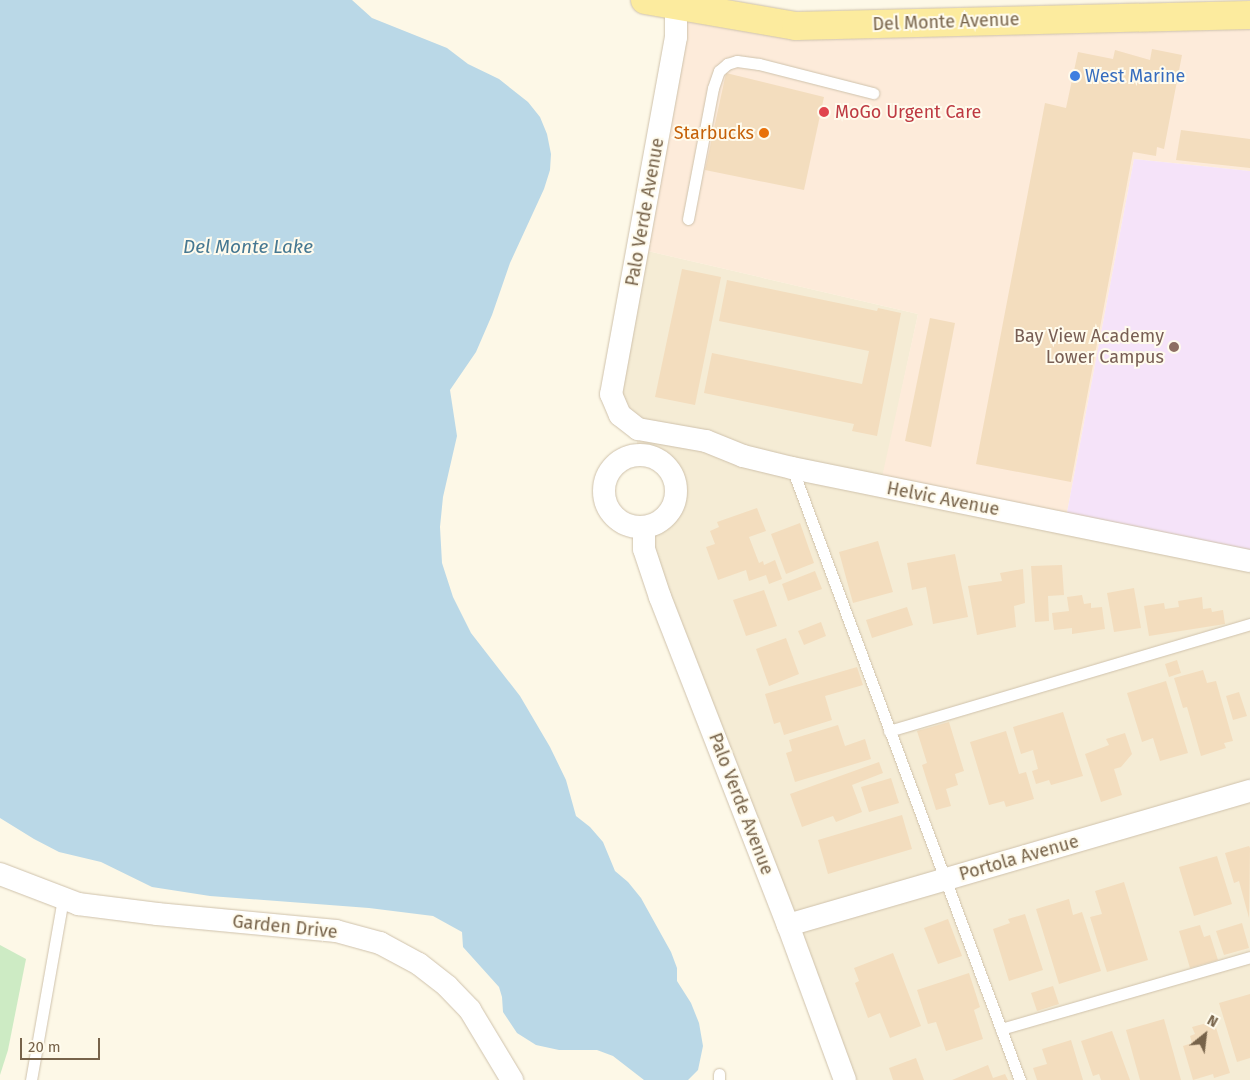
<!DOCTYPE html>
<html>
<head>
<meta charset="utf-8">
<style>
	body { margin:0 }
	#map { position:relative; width:1250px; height:1080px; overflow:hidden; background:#fdf8e7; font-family:"Fira Sans",sans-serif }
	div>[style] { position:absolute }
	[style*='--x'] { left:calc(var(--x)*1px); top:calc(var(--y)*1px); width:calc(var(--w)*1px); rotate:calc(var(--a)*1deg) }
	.residential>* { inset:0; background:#f5ecd5 }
	.commercial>* { inset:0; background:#fdebda }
	.education>* { inset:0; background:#f5e3f9 }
	.green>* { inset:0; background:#cdebc4 }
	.water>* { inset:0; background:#bad8e7 }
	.building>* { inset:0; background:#f3ddbe }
	.roads { filter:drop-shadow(0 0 1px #cfc2ac) drop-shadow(0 0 1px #cfc2ac) }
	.service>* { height:11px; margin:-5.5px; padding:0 5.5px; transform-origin:5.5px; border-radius:5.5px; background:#fff }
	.minor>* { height:22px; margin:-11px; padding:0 11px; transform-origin:11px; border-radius:11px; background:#fff }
	.minor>.ring { margin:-11px; padding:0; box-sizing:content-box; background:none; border:22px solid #fff; border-radius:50% }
	.primary>* { height:28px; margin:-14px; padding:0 14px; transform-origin:14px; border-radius:14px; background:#fceb9e }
	.dots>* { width:14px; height:14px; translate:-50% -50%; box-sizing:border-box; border:2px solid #fffbed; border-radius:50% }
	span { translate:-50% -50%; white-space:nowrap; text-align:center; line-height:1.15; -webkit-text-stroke:4px #fffbed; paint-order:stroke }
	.street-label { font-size:18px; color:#77634a }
	.shop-label { font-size:18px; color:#366cbe }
	.left { translate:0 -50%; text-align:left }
	.health-label { font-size:18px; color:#be3a42 }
	.food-label { font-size:18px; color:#c56008 }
	.right { translate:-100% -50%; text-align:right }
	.education-label { font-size:18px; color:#785e54 }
	.water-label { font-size:19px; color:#467892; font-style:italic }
	.north { position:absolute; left:1180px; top:1010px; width:50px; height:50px; -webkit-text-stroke:4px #fffbed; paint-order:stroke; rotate:29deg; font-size:14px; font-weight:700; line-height:20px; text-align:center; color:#77634a }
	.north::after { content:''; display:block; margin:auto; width:18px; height:22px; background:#77634a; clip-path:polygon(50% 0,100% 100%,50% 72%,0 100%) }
	.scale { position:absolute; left:20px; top:1038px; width:80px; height:22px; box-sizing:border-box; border:2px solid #77634a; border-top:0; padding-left:6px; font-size:15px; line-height:18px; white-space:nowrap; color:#77634a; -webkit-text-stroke:4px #fffbed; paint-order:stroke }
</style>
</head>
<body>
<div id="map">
	<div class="residential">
		<div style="clip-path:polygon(639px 249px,918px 314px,881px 486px,1250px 561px,1250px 1080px,845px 1080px,644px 527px,656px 524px,666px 517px,673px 507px,676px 495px,675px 483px,663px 463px,651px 456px,636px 455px,638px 429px,620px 415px)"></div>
	</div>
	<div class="commercial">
		<div style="clip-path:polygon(675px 7px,796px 26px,1250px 15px,1250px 171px,1134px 159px,1065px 523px,880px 486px,918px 314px,639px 249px)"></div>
	</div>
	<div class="education">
		<div style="clip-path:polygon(1134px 159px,1250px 171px,1250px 561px,1065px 523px)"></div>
	</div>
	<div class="green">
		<div style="clip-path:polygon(0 945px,26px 959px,8px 1050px,0 1075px)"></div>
	</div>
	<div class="water">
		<div style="clip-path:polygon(0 0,352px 0,372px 18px,447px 48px,468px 64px,499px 79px,528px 102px,540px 117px,547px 134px,551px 154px,550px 170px,544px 189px,510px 263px,492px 315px,476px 352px,450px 390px,457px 436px,443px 497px,440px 527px,442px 563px,453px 597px,471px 633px,520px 696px,550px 747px,566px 780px,576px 816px,590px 827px,603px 842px,615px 871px,628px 882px,641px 898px,671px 952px,677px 968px,677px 981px,691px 1003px,699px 1023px,703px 1046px,698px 1070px,688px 1080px,644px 1080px,613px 1056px,597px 1050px,559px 1050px,536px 1045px,517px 1033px,503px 1012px,502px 997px,499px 987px,463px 947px,462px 932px,433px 916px,369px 908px,210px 896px,152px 887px,101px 862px,59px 852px,34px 839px,0 818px)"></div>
	</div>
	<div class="building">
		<div style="clip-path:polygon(1152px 49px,1182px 55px,1164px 149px,1157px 147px,1156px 156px,1133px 152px,1071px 482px,976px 464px,1045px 103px,1066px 108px,1078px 52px,1113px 59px,1115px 50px,1150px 60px)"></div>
		<div style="clip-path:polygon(726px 73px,824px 97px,804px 190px,705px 170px)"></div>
		<div style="clip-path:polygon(1181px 130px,1250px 139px,1250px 168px,1176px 160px)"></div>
		<div style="clip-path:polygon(682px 269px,721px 277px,695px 405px,655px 397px)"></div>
		<div style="clip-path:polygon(727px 280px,877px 311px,878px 308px,901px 313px,877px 436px,852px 431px,854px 424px,704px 393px,712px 353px,862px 384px,869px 351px,719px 321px)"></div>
		<div style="clip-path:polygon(930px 318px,955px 323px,931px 447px,905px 441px)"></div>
		<div style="clip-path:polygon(757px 508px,766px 531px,749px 537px,759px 563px,763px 561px,764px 565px,775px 560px,782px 579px,769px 584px,766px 575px,749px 581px,746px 570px,718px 580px,706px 547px,715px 544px,710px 531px,719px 527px,717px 522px)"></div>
		<div style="clip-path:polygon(800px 523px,814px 563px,786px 574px,771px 534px)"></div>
		<div style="clip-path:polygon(878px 541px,893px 592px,853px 603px,839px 552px)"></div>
		<div style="clip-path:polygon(955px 554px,968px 617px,933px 624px,926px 587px,912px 590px,907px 563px)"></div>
		<div style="clip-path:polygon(1062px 565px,1064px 595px,1048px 596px,1049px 621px,1035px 622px,1031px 566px)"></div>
		<div style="clip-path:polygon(1023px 569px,1025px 603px,1014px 606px,1016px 627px,977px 635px,968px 586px,1002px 581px,1000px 573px)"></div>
		<div style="clip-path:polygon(815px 571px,822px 589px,788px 601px,782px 584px)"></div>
		<div style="clip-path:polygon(1134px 588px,1141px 628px,1114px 632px,1107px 593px)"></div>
		<div style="clip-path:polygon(764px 590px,777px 626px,746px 636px,733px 600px)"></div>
		<div style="clip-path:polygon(1082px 595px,1084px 604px,1091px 603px,1091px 608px,1102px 607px,1105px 629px,1072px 634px,1072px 628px,1054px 630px,1052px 613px,1069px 611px,1067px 597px)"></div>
		<div style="clip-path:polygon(1202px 597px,1203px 609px,1211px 608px,1212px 612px,1223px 610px,1225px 624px,1149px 636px,1144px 606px,1164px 603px,1165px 609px,1179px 607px,1178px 601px)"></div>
		<div style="clip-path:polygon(907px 607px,913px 625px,872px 638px,866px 620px)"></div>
		<div style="clip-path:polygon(821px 622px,826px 636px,804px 645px,798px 631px)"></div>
		<div style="clip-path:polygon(786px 638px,799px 674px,769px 686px,756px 649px)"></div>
		<div style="clip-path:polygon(1177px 660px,1181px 673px,1169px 677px,1165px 664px)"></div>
		<div style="clip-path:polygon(857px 667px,863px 685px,825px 696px,832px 720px,784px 735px,780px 722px,774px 724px,765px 694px)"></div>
		<div style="clip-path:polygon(1203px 670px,1207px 683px,1216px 681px,1233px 741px,1224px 743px,1226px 748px,1201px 756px,1187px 707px,1183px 708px,1174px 678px)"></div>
		<div style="clip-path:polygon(1166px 681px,1188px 753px,1160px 761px,1153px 738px,1142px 742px,1127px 693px)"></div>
		<div style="clip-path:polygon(1239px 692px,1247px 716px,1233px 720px,1226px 696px)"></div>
		<div style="clip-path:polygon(1063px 712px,1083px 776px,1051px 785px,1049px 780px,1036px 784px,1032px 771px,1038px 769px,1033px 750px,1021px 754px,1013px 727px)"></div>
		<div style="clip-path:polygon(949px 722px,964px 771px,955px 774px,958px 785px,946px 789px,951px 806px,936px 810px,922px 765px,927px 763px,917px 731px)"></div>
		<div style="clip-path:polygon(838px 725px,845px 746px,865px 739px,871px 759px,795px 782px,786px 753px,792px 751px,789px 740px)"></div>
		<div style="clip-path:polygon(1006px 731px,1019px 774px,1026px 772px,1034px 799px,1006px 807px,1004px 801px,989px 805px,970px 742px)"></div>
		<div style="clip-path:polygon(1125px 733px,1132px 754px,1121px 767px,1114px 769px,1122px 795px,1101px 802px,1085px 754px,1109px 745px,1106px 739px)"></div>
		<div style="clip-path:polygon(879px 762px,883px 773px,852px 785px,862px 812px,836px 822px,833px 816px,802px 827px,790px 794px)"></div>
		<div style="clip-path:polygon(891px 778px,899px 803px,869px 812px,861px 787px)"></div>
		<div style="clip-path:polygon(902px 815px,912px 849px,828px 874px,818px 840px)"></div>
		<div style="clip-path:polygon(1249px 846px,1250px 848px,1249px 918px,1239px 881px,1234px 883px,1225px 853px)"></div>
		<div style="clip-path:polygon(1217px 856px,1232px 904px,1194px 916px,1179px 867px)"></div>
		<div style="clip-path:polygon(1124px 882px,1148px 960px,1107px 972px,1090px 917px,1102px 914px,1095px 891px)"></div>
		<div style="clip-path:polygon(1069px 899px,1073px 915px,1082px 912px,1101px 971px,1059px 984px,1036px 909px)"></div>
		<div style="clip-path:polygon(1025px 914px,1043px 970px,1009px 981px,993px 929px,1010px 923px,1008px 919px)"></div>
		<div style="clip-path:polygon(948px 919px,962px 956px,938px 964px,924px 928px)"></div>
		<div style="clip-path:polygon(1242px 923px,1249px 948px,1224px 955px,1216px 931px)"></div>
		<div style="clip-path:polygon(1200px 925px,1204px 937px,1210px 935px,1218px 960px,1190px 968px,1179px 931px)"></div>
		<div style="clip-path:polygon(893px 953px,921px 1026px,890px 1038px,880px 1013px,868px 1018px,855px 983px,859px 981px,854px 968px)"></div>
		<div style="clip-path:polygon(969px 973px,980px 1007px,974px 1010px,983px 1039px,946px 1051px,936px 1022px,928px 1024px,917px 990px)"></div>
		<div style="clip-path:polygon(1053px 986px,1059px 1004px,1037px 1011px,1031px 993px)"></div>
		<div style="clip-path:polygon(1250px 994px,1250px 1058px,1237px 1062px,1219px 1003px)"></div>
		<div style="clip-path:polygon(1164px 1019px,1181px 1080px,1140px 1080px,1126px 1030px)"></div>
		<div style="clip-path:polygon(1214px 1021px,1230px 1073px,1214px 1078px,1213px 1074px,1193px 1080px,1183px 1046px,1192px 1043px,1190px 1036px,1195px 1034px,1192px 1027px)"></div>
		<div style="clip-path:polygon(1112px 1031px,1130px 1080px,1101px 1080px,1099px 1074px,1093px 1076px,1081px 1041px)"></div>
		<div style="clip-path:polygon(1071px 1040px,1083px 1080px,1037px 1080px,1033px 1068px,1047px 1064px,1042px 1049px)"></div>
		<div style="clip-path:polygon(916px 1058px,924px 1080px,893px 1080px,889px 1068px)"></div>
		<div style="clip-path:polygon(988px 1065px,993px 1078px,1005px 1074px,1008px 1080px,952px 1080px)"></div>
	</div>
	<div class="roads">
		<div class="service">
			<div style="--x:688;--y:219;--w:133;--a:-79.2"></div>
			<div style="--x:713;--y:88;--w:18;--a:-71"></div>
			<div style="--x:719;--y:71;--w:11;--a:-41"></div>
			<div style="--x:727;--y:64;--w:10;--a:-17"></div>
			<div style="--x:737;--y:61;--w:22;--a:8"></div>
			<div style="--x:759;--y:64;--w:118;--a:14.3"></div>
			<div style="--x:792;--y:468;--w:653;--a:69.57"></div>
			<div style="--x:889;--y:731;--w:377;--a:-16.5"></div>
			<div style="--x:1001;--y:1029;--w:259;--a:-16.1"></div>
			<div style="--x:31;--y:1080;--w:185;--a:-80"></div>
			<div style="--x:719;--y:1080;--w:6;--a:-90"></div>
		</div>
		<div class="minor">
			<div style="--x:676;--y:0;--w:37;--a:90"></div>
			<div style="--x:676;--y:37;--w:363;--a:100.3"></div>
			<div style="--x:611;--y:394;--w:23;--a:67"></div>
			<div style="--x:620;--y:415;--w:23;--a:38"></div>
			<div style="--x:638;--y:429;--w:69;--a:10"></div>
			<div style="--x:706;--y:441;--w:40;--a:22"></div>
			<div style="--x:743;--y:456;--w:50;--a:13.8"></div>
			<div style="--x:792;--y:468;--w:467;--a:11.5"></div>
			<div class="ring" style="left:604px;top:455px;width:50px;height:50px"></div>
			<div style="--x:644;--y:527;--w:22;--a:90"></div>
			<div style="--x:644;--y:549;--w:51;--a:71.6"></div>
			<div style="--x:660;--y:597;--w:352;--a:68.7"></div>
			<div style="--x:788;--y:925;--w:165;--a:69.8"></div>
			<div style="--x:0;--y:874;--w:84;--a:21"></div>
			<div style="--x:78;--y:904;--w:80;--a:7.2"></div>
			<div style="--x:157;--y:914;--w:180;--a:5.4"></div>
			<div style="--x:336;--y:931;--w:46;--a:15.3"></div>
			<div style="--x:380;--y:943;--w:44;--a:28.3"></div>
			<div style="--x:419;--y:964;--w:36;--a:38"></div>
			<div style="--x:447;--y:986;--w:33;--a:46"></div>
			<div style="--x:470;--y:1010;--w:82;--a:59"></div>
			<div style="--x:788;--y:925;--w:481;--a:-16.2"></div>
		</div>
		<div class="primary">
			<div style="--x:645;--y:0;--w:153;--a:9.8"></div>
			<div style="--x:796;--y:26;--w:454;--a:-1.4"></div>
		</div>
	</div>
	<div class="dots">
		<div style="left:1075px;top:76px;background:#3f7fe0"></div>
		<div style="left:824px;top:112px;background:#e0444e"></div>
		<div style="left:764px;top:133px;background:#e8710a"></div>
		<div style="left:1174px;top:347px;background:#8d6e63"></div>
	</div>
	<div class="street-label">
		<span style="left:946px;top:22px;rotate:-2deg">Del Monte Avenue</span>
		<span style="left:645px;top:212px;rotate:-80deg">Palo Verde Avenue</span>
		<span style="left:943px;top:499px;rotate:11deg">Helvic Avenue</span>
		<span style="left:741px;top:804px;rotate:69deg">Palo Verde Avenue</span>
		<span style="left:1019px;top:858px;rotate:-16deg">Portola Avenue</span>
		<span style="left:285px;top:927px;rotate:6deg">Garden Drive</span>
	</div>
	<div class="shop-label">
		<span class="left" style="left:1085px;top:76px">West Marine</span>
	</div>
	<div class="health-label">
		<span class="left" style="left:835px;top:112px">MoGo Urgent Care</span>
	</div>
	<div class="food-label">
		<span class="right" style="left:754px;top:133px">Starbucks</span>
	</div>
	<div class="education-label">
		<span class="right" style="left:1164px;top:347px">Bay View Academy<br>Lower Campus</span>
	</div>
	<div class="water-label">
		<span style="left:248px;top:247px">Del Monte Lake</span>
	</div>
	<div class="north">N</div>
	<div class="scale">20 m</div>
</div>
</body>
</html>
